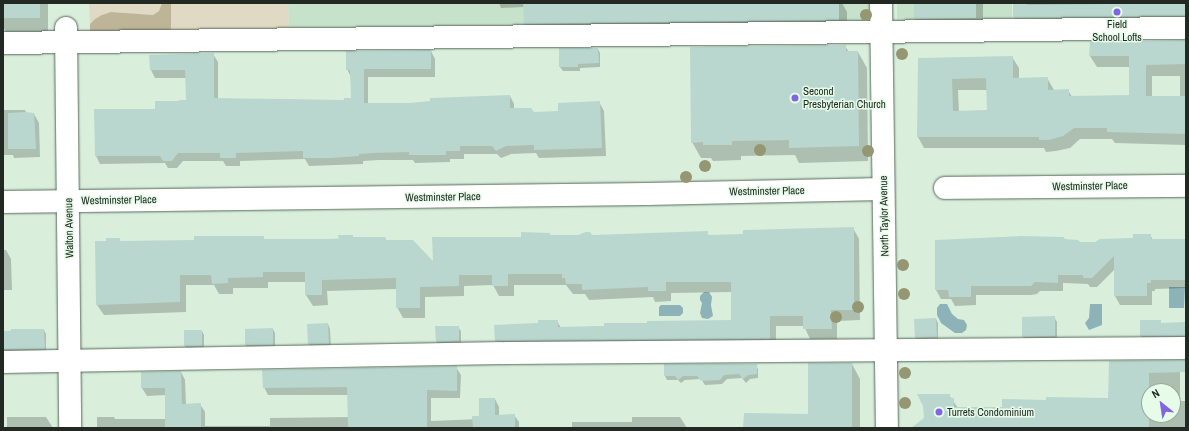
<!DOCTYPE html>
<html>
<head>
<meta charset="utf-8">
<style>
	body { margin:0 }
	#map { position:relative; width:1189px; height:431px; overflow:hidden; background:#d9efdc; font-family:"Archivo Narrow",sans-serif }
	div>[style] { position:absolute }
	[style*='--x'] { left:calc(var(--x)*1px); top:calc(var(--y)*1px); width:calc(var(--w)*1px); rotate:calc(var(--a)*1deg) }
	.built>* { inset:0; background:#c7e2ca }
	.green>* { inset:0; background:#e0d9c4 }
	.forest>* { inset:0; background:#beb598 }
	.water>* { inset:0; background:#8db3b8 }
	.shadow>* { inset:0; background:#0003 }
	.building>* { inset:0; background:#b9d7cf }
	.roads { filter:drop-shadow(0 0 1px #576a59) drop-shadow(0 0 1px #576a59) }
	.minor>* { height:22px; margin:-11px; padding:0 11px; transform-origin:11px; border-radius:11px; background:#fff }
	.trees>* { width:12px; height:12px; margin:-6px; border-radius:50%; background:#959672 }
	.dots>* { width:11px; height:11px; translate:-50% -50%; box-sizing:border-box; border:2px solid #e6fce9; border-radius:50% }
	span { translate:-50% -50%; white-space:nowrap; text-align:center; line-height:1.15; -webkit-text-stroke:3px #e6fce9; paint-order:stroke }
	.poi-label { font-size:11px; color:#212922 }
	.left { translate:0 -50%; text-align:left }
	.street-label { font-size:11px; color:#212922 }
	.frame { position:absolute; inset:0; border:4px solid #212922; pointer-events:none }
	.north { position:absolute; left:1141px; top:383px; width:40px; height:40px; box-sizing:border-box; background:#e6fce9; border:1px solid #97a899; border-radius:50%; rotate:330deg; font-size:11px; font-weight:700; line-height:16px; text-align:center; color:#212922 }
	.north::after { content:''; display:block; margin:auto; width:14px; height:18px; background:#8266e1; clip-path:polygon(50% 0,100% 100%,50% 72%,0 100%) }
</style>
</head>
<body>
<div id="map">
	<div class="built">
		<div style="clip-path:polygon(288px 3px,869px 3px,869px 23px,289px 33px)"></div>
		<div style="clip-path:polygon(897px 3px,1012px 3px,1012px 24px,897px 25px)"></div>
	</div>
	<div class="green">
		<div style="clip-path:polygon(89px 3px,162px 3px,159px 11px,153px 15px,111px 12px,95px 19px,90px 24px)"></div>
		<div style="clip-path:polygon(171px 3px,288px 3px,289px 33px,171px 34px)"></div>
	</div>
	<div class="forest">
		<div style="clip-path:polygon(162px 3px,171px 3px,171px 34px,90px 35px,90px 24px,95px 19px,102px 15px,111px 12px,153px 15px,159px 11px)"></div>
	</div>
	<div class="water">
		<div style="clip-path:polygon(1169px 287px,1185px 287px,1184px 308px,1169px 308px)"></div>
		<div style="clip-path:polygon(704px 292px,709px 292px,712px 297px,711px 305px,713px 316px,708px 319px,702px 318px,700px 313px,702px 303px,700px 300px,700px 296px)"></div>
		<div style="clip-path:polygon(940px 304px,947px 304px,952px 314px,958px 319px,964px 320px,967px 325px,966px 330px,962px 333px,955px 333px,941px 323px,937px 315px,937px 308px)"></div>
		<div style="clip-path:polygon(1090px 304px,1102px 304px,1102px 325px,1089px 330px,1085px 323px,1089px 318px)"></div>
		<div style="clip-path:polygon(661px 305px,680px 305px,683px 308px,683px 313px,680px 316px,659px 316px,659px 307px)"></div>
	</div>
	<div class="shadow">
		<div style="clip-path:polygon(3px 3px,48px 3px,48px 33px,7px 33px,3px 27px)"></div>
		<div style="clip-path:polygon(499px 3px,842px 3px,847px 12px,847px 34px,533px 38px,524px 24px,524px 7px,501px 8px)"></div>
		<div style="clip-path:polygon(915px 3px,983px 3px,983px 30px,922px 31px,915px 19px)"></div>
		<div style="clip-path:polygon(1014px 3px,1186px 3px,1186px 27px,1020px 29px,1014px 17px)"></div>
		<div style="clip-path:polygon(evenodd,1186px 42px,1186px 145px,1115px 143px,1112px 139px,1080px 139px,1070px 148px,1056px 151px,1046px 152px,1044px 148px,924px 148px,918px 137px,919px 59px,1012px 57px,1019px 68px,1019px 79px,1047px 78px,1054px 90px,1068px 90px,1072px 97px,1130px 96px,1130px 67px,1097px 67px,1090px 56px,1186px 42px,1152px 76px,1180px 76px,1180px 97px,1152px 97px,1152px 76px,1186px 42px,958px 90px,988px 90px,988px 111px,959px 112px,958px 90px)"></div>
		<div style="clip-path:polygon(845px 46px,849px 52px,858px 52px,867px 68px,868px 161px,799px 163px,795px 155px,741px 156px,741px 160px,713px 161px,711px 158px,701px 158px,692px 142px)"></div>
		<div style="clip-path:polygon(598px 49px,600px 53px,600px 67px,580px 68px,580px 71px,563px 71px,560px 67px)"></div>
		<div style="clip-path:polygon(431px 51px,435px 59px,435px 77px,368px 77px,368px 104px,409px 104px,510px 96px,514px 104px,514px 109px,533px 113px,559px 112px,599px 102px,604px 111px,606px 156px,539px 158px,536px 153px,511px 154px,501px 158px,497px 154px,464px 154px,464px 159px,450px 159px,450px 162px,415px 163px,413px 160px,379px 160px,363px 161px,363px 164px,309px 166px,305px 159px,240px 161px,240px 166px,226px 166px,223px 161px,183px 161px,177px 168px,168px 168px,165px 163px,100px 164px,96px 156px,156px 110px,187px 101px,187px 78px,155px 78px,151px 70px,213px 54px,218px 62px,218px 99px,345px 101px,352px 99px,351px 77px,347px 69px)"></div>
		<div style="clip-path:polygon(3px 110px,25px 110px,27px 114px,34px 114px,39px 123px,40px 157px,14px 158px,13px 155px,3px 155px)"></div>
		<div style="clip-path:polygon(853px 228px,859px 239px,860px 320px,837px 321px,837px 339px,810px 339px,804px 326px,776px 326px,776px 349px,502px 351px,496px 340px,539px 324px,557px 321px,561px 328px,732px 321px,732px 292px,671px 293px,671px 301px,655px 302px,653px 297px,589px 300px,585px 294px,573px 294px,566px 285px,514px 285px,514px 296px,499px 296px,493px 285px,464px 286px,464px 296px,425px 297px,425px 318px,403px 318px,397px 307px,397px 289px,327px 291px,328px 305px,313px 306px,306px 295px,306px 282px,268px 282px,268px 288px,233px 288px,233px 294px,219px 294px,214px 285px,186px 285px,186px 312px,104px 315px,97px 305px,107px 242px,119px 239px,121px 242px,195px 241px,263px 237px,265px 240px,385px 238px,387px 241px,434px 263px,522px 238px,707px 232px,709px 236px,744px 235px)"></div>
		<div style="clip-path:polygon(1150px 235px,1153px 240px,1186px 240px,1186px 288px,1155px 289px,1155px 291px,1152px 291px,1152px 305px,1120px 305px,1115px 296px,1115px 269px,1097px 287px,1090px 287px,1088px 284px,1063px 283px,1063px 291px,1040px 291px,1037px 294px,1031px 295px,976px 295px,976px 305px,955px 306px,951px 299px,941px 299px,936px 290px,1064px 238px,1065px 240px,1080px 243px,1096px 243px,1134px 239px)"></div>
		<div style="clip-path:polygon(3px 250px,6px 250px,11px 259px,12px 290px,3px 290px)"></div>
		<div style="clip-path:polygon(1054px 317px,1057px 322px,1057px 340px,1026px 341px,1023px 336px)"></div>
		<div style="clip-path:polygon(936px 319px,938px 323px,938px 341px,918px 341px,916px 337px)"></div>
		<div style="clip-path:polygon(1160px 321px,1162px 324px,1186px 323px,1186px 344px,1146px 344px,1141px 336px)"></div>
		<div style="clip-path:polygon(328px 324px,330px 329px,331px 348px,311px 348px,309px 344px)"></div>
		<div style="clip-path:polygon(458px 327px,461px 331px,461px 345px,439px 346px,437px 342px)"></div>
		<div style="clip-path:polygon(273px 329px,275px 333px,275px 349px,248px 349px,246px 345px)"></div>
		<div style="clip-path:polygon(44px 330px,46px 334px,46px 353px,3px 353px,3px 331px)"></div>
		<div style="clip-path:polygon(202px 331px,204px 335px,204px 350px,187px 350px,185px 346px)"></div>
		<div style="clip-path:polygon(evenodd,1110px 362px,1180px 370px,1180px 401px,1186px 401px,1186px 428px,921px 428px,949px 395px,958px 408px,1003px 408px,1047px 401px,1109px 399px,1110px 362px,1149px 391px,1173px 391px,1173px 415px,1149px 415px,1149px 391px)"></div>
		<div style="clip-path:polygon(852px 364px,860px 379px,860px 428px,744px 428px,809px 415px)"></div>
		<div style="clip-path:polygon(756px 365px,758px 369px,758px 378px,750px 379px,746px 383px,742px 378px,727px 379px,722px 384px,705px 385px,701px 379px,685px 380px,681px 383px,678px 380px,667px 380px,665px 376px)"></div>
		<div style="clip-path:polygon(456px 367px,461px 375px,460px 398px,431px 398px,431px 421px,480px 419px,495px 399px,499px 407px,499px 415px,514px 415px,519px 422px,519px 428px,97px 428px,97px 417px,114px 417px,115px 419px,166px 419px,166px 395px,147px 396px,142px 388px,181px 372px,185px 380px,186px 405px,200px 404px,205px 412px,205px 426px,270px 426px,270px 418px,349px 417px,349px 395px,268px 395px,264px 387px)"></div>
		<div style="clip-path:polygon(7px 417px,46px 417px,53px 428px,7px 428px)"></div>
		<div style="clip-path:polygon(632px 417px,680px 417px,687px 428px,572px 428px,572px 422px,632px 422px)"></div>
	</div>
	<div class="building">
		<div style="clip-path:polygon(3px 3px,40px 3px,40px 18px,3px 18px)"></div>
		<div style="clip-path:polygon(523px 3px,839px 3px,839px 20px,524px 24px)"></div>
		<div style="clip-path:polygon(914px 3px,976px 3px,976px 18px,914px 19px)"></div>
		<div style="clip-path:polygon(1013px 3px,1027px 3px,1027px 5px,1186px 3px,1186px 16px,1013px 18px)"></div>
		<div style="clip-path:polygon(evenodd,1186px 40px,1186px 64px,1146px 65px,1146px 96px,1186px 96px,1186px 134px,1107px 132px,1107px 128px,1074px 128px,1063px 136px,1049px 140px,1039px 140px,1039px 137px,917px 137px,918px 58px,1013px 56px,1013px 78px,1048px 77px,1048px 90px,1069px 89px,1069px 96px,1129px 95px,1129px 56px,1089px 56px,1090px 42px,1186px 40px,986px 78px,987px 110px,953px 111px,952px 79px,986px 78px)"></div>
		<div style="clip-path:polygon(846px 45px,846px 51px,858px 51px,859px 146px,789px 148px,789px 140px,732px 141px,732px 145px,703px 145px,703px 142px,691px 143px,690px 47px)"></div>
		<div style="clip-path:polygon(559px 48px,598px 48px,599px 63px,578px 64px,578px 67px,559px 67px)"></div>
		<div style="clip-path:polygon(431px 50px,431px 69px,364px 69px,364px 103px,409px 103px,430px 101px,430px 98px,510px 95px,510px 108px,531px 108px,534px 112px,558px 111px,558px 103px,600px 101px,602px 148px,534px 150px,534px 145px,506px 146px,496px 151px,492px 146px,460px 146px,460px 151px,446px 151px,446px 155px,409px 155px,409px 152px,374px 153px,359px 154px,359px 156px,331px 158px,303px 158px,303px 151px,236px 153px,236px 158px,220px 158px,220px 153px,178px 153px,172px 161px,163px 161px,160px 156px,95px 156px,94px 109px,155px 109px,155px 101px,179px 101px,179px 100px,186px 100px,185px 70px,150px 70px,149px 55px,214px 53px,214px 98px,344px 100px,344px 98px,351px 98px,350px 70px,346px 70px,346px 51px)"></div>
		<div style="clip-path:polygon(25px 112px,34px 113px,36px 149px,8px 149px,8px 113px)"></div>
		<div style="clip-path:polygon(854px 227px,854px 310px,831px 310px,832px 329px,803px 329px,803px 316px,770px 316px,770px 339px,495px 341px,494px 325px,538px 323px,538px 320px,558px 320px,558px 327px,604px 326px,604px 323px,647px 323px,647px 321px,731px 320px,731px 282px,666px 282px,666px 291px,648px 291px,648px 287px,582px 290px,582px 284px,566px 284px,565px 278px,562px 278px,562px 274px,508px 274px,508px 286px,492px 286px,492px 275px,459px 275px,459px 286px,420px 287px,420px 308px,396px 308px,396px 278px,322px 280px,322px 295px,305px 295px,305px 272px,263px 272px,263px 277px,228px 278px,228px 283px,212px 284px,211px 275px,180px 275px,180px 302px,96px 305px,95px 241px,106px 241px,106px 238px,120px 238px,120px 241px,194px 240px,194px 236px,264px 236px,264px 239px,339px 239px,338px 235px,353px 235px,353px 237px,385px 237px,386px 240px,413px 240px,433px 261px,432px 237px,521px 237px,521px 232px,550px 233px,550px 235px,578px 235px,586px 232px,590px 232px,592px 235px,708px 231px,708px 235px,743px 234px,743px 230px)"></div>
		<div style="clip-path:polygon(1133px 234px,1151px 234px,1151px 239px,1186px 239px,1186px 280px,1151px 280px,1151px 283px,1147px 283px,1147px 296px,1114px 296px,1114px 256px,1092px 278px,1084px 278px,1082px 275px,1058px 275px,1058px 283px,1035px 282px,1031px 286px,971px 286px,971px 297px,949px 297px,948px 290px,935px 290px,935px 240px,1021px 236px,1064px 237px,1064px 239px,1078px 240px,1080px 242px,1095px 242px,1100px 239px,1133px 238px)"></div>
		<div style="clip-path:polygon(1055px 316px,1055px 336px,1022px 337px,1022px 317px)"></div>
		<div style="clip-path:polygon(936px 318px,937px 337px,915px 338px,914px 319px)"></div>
		<div style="clip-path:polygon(1140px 320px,1161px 320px,1161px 323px,1186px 322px,1186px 336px,1140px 336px)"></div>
		<div style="clip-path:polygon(328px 323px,329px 344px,308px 344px,307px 324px)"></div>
		<div style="clip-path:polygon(435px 326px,459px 326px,459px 341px,436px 342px)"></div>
		<div style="clip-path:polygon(273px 328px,273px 345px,245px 345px,245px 329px)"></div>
		<div style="clip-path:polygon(11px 329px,44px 329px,45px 349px,3px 349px,3px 331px,11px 331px)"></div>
		<div style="clip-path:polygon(184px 330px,202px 330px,202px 346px,184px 346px)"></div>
		<div style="clip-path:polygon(1186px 360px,1186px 372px,1149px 373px,1149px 428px,911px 428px,924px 418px,923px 406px,917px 394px,950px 394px,950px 398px,954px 398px,954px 407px,1002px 407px,1002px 399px,1046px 400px,1046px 397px,1108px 398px,1109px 361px)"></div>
		<div style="clip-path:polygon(808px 363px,852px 363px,852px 428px,743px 428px,744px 413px,808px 414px)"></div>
		<div style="clip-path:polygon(664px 364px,757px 364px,757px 374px,748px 375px,743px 379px,739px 374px,724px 375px,720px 380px,701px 381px,697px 376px,683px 376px,678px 380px,675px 376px,664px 376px)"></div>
		<div style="clip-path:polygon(457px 366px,457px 391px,427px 390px,427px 428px,348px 428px,347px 387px,263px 388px,262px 370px)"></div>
		<div style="clip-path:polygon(181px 371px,182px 404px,201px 403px,201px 428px,165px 428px,165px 388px,141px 388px,141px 372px)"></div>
		<div style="clip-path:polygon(479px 398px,495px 398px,495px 415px,515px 414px,515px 428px,473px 428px,472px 416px,479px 416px)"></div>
	</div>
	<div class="roads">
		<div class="minor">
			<div style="--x:881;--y:3;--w:425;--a:89.2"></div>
			<div style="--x:66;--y:28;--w:400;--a:89.4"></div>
			<div style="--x:3;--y:43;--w:1183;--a:-0.73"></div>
			<div style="--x:945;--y:188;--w:241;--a:-0.5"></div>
			<div style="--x:3;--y:202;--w:644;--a:-0.71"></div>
			<div style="--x:647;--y:194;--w:236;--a:-1.2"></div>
			<div style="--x:3;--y:362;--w:505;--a:-1.02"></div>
			<div style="--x:508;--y:353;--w:678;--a:-0.42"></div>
		</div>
	</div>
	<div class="trees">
		<div style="left:866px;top:15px"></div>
		<div style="left:902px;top:54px"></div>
		<div style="left:760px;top:150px"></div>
		<div style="left:868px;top:151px"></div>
		<div style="left:705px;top:166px"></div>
		<div style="left:686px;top:177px"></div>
		<div style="left:903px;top:265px"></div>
		<div style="left:904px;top:294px"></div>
		<div style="left:858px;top:307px"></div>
		<div style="left:836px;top:317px"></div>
		<div style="left:905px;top:373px"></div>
		<div style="left:905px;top:403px"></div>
	</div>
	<div class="dots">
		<div style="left:1117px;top:12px;background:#8266e1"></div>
		<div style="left:795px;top:98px;background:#8266e1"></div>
		<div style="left:939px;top:412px;background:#8266e1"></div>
	</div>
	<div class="poi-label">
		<span style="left:1117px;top:31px">Field<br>School Lofts</span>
		<span class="left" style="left:803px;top:98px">Second<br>Presbyterian Church</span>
		<span class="left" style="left:947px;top:412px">Turrets Condominium</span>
	</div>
	<div class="street-label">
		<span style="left:1090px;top:186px;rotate:-1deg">Westminster Place</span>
		<span style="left:767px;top:191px;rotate:-1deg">Westminster Place</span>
		<span style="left:443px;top:197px;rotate:-1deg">Westminster Place</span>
		<span style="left:119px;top:200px;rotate:-1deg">Westminster Place</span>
		<span style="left:884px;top:216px;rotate:-91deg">North Taylor Avenue</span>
		<span style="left:69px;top:228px;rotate:-91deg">Walton Avenue</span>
	</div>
	<div class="frame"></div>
	<div class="north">N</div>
</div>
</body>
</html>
